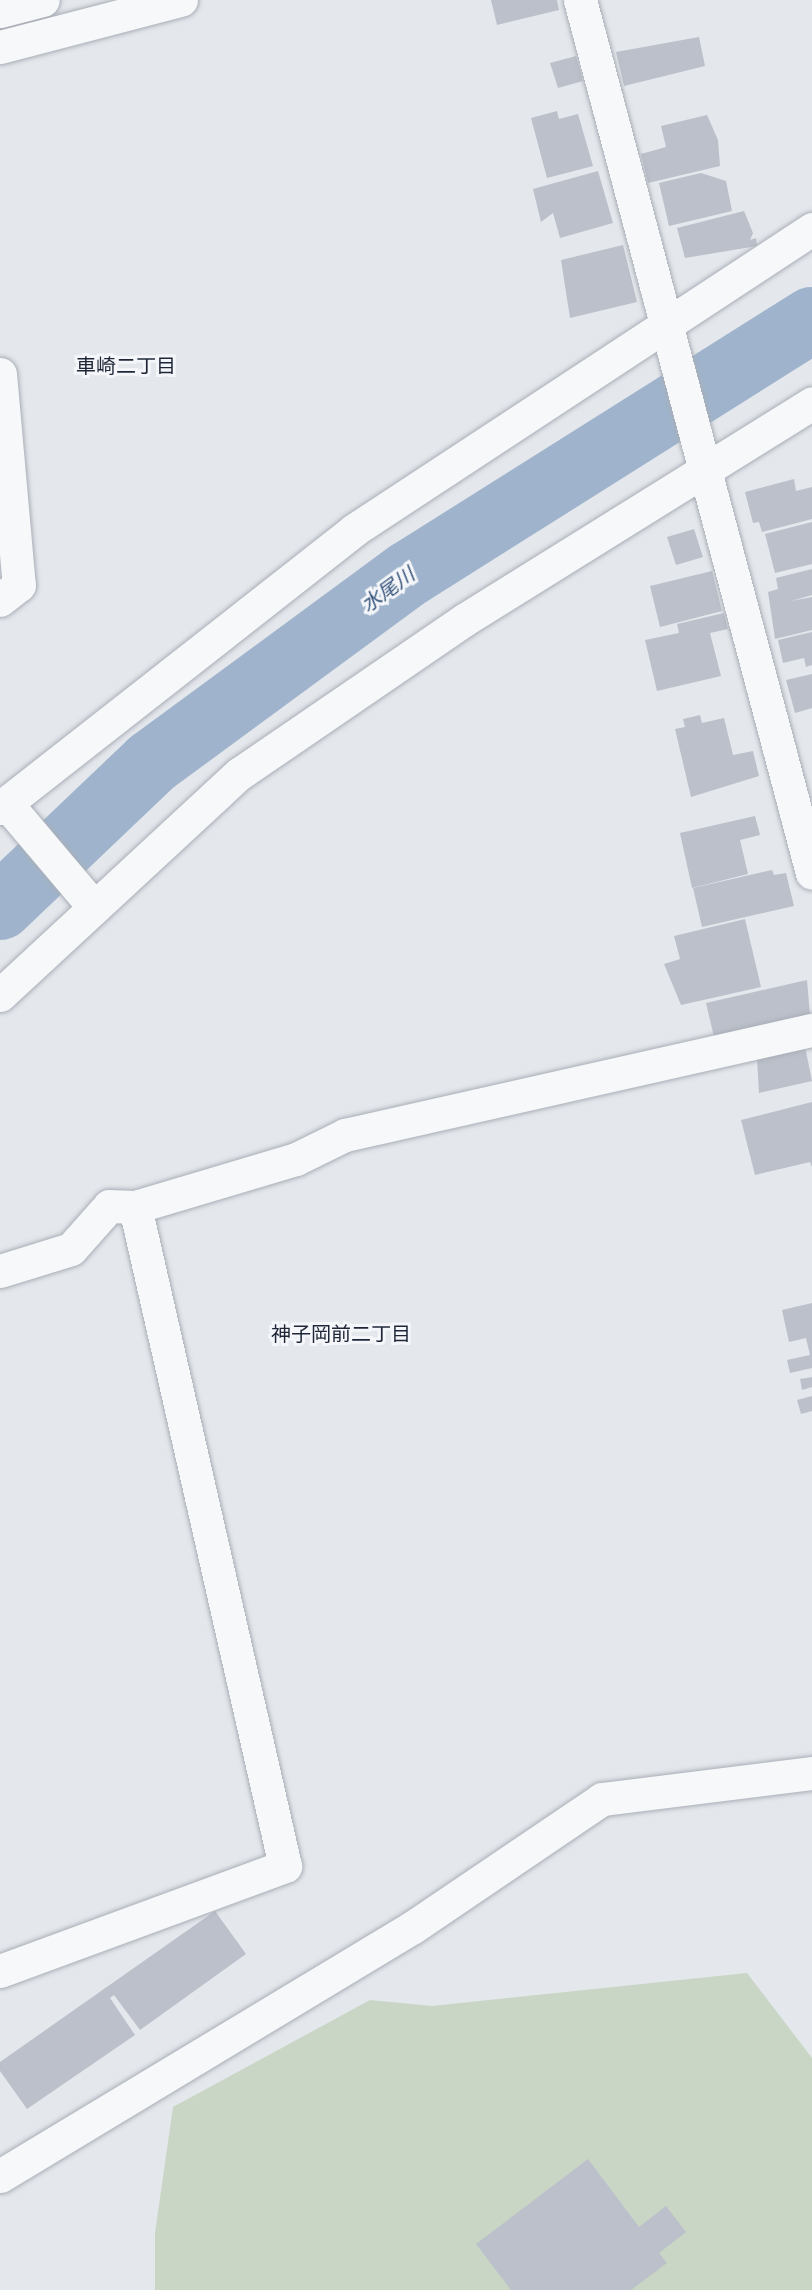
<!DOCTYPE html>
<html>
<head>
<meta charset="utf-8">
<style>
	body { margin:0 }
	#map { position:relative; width:812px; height:2290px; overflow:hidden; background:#e4e7ec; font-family:"PT Sans Narrow","Noto Sans JP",sans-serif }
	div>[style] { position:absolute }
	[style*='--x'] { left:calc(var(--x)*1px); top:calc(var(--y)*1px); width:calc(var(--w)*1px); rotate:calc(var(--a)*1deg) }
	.green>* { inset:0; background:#c9d6c5 }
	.river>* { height:66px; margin:-33px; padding:0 33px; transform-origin:33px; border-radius:33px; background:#9fb4cc }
	.building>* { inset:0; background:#bbc0ca }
	.roads { filter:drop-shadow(0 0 2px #a9aeb7) drop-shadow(0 0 2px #a9aeb7) }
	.minor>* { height:33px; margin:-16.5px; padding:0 16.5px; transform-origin:16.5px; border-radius:16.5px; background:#f7f8fa }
	.tertiary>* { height:33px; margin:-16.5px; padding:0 16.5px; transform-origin:16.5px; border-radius:16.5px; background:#f7f8fa }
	span { translate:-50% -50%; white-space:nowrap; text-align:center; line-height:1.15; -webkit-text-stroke:6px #f4f6f9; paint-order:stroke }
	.neighbourhood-label { font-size:20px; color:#1d2536 }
	.water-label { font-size:20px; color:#34527a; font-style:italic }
</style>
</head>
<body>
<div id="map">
	<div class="green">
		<div style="clip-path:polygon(747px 1973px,812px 2058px,812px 2290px,155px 2290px,155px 2233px,173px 2107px,370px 2000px,432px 2006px)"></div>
	</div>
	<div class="river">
		<div style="--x:0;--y:907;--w:209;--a:-43.6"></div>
		<div style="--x:151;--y:763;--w:321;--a:-36.3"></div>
		<div style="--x:410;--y:573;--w:475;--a:-32.2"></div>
	</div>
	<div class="building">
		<div style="clip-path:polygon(491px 0,557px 0,559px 10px,497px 25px)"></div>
		<div style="clip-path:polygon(699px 37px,705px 66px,624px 86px,616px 52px)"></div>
		<div style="clip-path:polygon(576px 56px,583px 81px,558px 88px,550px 63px)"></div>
		<div style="clip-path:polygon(557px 111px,559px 119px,578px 114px,593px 166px,547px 178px,531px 118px)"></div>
		<div style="clip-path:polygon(707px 115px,718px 140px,720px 166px,648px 183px,641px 154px,666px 147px,661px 126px)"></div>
		<div style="clip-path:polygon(598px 171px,613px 223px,560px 238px,553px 213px,541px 222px,533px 189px)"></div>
		<div style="clip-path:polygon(701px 173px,726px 181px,732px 211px,669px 226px,659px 183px)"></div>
		<div style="clip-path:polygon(744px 211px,753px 233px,750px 240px,756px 238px,757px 246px,685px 258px,677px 228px)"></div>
		<div style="clip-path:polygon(623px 245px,637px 302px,570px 318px,561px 260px)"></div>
		<div style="clip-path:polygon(794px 479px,796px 491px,812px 487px,812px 519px,762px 532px,759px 522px,753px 523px,745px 492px)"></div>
		<div style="clip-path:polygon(812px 522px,812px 564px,775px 573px,765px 534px)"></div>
		<div style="clip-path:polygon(694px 529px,703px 557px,676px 565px,667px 537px)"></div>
		<div style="clip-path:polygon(812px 569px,812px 595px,791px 601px,812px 597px,812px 630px,775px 639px,768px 592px,778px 589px,776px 578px)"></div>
		<div style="clip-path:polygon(712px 571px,722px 611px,660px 627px,650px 586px)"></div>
		<div style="clip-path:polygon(724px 613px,728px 629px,710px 633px,721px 676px,657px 691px,645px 640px,679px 633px,677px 624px)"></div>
		<div style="clip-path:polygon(812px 632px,812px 665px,806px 667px,804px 658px,783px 663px,778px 640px)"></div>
		<div style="clip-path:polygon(812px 674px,812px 708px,795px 713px,786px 680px)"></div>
		<div style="clip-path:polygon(700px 715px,702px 723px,724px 718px,733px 755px,753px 751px,759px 776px,691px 797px,675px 729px,685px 727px,683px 719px)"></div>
		<div style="clip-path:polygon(755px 816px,760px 835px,740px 840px,748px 874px,692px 888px,680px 833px)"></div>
		<div style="clip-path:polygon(772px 870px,774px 875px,786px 873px,794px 906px,702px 927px,693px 888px)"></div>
		<div style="clip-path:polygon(745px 919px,761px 987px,681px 1005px,664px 964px,680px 959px,674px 936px)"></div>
		<div style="clip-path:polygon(807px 980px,810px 1015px,714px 1037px,706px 1003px)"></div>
		<div style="clip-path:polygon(805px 1047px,812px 1081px,759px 1093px,757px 1058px)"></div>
		<div style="clip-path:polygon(812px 1102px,812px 1167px,810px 1162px,755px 1175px,741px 1120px)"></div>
		<div style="clip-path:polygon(812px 1303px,812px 1368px,790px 1373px,787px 1360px,810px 1355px,806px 1338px,789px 1342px,782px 1310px)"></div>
		<div style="clip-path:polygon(812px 1377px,812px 1387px,802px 1390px,800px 1379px)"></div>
		<div style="clip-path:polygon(812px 1396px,812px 1411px,801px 1414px,797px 1400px)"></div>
		<div style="clip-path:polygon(215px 1911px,246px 1954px,140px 2030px,114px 1995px,110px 1998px,135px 2035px,27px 2109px,0 2071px,0 2062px)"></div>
		<div style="clip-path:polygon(588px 2159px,639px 2227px,666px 2206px,686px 2232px,659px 2253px,667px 2263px,631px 2290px,511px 2290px,476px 2244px)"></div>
	</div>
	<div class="roads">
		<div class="minor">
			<div style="--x:580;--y:0;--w:903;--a:75.12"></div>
			<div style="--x:0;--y:374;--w:212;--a:84.9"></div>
			<div style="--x:19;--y:585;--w:24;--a:142"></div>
			<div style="--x:6;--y:803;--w:135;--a:49.8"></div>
			<div style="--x:0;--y:808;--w:450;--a:-38.1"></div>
			<div style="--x:354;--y:530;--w:548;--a:-33.31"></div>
			<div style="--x:0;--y:995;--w:326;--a:-42.8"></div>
			<div style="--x:239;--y:774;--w:273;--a:-34.4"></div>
			<div style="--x:464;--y:620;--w:410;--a:-31.9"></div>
			<div style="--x:0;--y:1271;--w:74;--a:-17.2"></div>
			<div style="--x:71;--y:1249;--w:57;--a:-48.5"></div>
			<div style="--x:109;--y:1206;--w:26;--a:2"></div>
			<div style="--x:135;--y:1207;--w:168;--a:-16.6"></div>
			<div style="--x:296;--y:1159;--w:55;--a:-26.1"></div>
			<div style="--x:345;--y:1135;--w:479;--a:-12.7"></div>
			<div style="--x:0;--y:1971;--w:304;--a:-20.2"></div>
			<div style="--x:285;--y:1866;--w:676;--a:-102.82"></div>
			<div style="--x:0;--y:2176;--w:482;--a:-31.1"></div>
			<div style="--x:413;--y:1927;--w:228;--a:-34.1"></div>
			<div style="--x:602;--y:1799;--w:212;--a:-7.1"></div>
		</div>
		<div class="tertiary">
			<div style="--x:0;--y:11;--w:44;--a:-14.3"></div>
			<div style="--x:0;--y:47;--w:187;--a:-14.6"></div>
		</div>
	</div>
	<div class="neighbourhood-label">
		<span style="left:126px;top:366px">車崎二丁目</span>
		<span style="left:341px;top:1334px">神子岡前二丁目</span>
	</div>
	<div class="water-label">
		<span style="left:388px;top:590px;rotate:-36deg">水尾川</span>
	</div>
</div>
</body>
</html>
